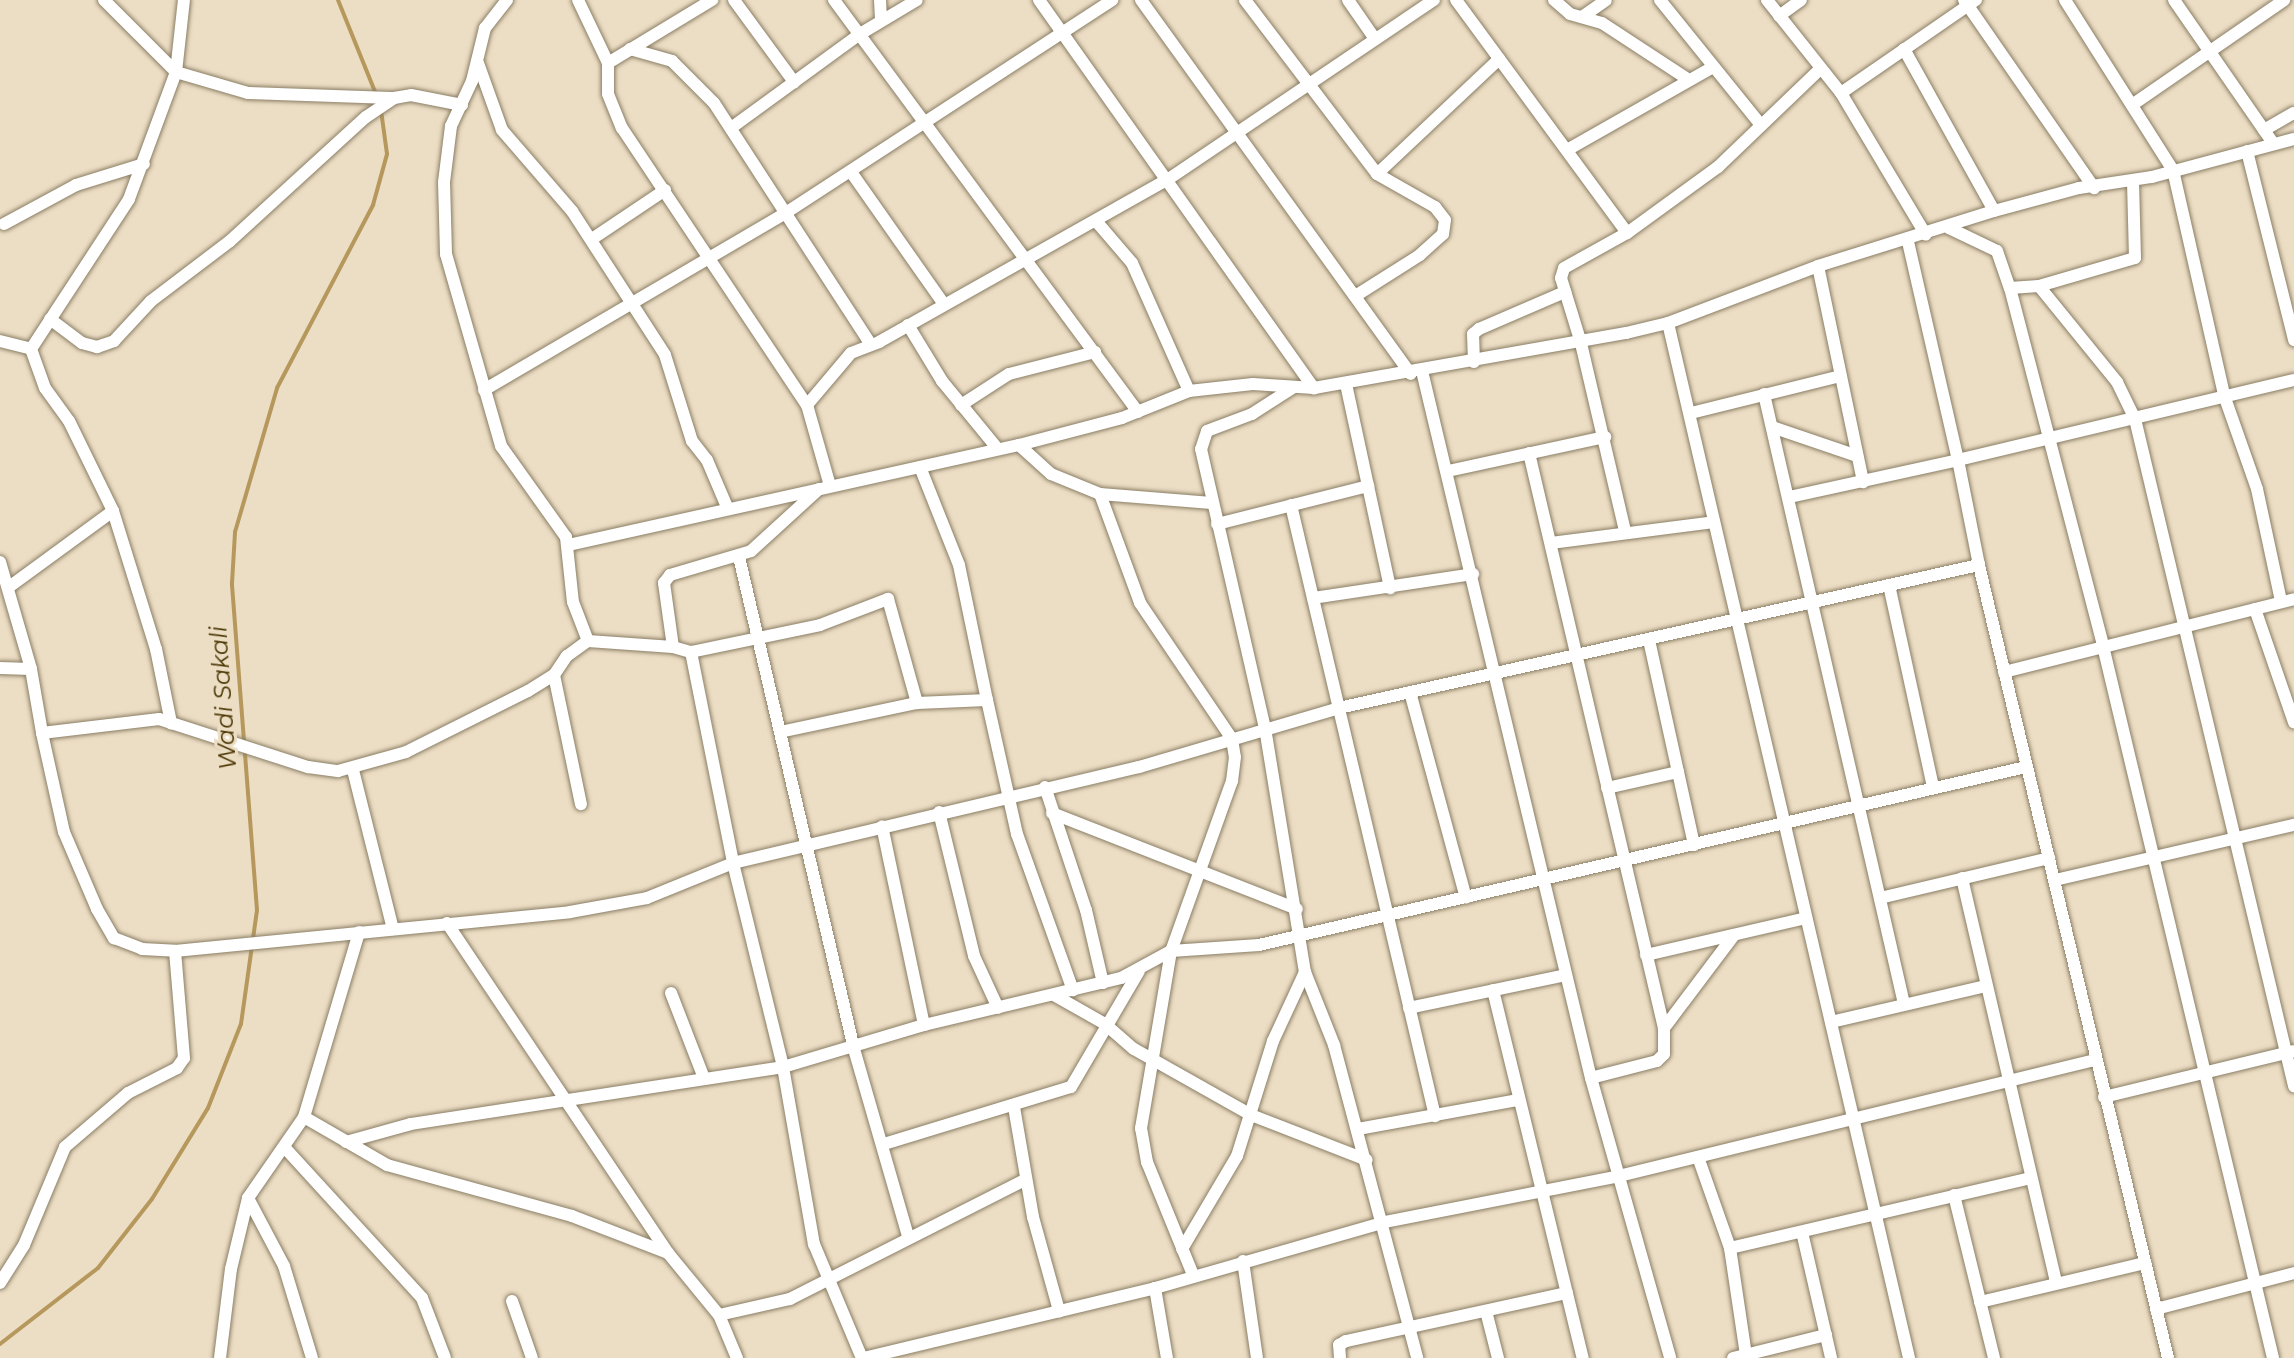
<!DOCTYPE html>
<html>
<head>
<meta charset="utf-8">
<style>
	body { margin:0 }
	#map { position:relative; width:2294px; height:1358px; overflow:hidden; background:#ecdec4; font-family:Montserrat,sans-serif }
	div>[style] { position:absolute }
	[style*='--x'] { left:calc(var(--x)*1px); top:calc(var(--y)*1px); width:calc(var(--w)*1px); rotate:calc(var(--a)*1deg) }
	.stream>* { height:4px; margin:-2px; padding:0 2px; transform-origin:2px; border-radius:2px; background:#b6985d }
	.roads { filter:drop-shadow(0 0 2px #8a7e65) drop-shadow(0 0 2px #8a7e65) }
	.minor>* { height:12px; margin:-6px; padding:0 6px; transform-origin:6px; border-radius:6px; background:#fff }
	span { translate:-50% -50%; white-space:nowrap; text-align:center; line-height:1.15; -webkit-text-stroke:6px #ecdec4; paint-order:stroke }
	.water-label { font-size:24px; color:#4c3705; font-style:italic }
</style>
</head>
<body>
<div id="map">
	<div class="stream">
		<div style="--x:338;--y:0;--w:101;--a:68"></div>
		<div style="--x:0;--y:1344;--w:124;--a:-37.8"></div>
		<div style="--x:98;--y:1268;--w:88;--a:-52"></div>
		<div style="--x:152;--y:1199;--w:107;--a:-58.4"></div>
		<div style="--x:208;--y:1108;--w:90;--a:-68.6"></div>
		<div style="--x:241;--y:1024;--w:115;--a:-82"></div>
		<div style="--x:257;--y:910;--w:328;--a:-94.4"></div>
		<div style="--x:232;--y:583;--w:51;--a:-86.6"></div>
		<div style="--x:235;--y:532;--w:150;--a:-73.7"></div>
		<div style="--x:277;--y:388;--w:207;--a:-62.3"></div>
		<div style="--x:373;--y:205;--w:53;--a:-74.6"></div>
		<div style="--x:387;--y:154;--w:44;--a:-97.8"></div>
	</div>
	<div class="roads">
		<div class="minor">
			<div style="--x:104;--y:0;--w:102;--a:45"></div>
			<div style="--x:176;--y:72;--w:75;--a:16.3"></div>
			<div style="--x:248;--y:93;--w:144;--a:2"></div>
			<div style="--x:507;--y:0;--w:36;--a:128"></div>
			<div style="--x:485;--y:28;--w:55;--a:103.8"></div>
			<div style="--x:472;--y:81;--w:50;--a:115"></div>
			<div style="--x:451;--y:126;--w:56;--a:97.1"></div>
			<div style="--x:444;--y:182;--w:72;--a:88.4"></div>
			<div style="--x:446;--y:254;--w:200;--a:74"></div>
			<div style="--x:501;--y:446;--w:112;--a:54.5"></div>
			<div style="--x:566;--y:537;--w:65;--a:83.9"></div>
			<div style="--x:573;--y:602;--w:42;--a:69"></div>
			<div style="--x:578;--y:0;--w:70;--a:64.5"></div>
			<div style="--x:608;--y:63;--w:31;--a:90"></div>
			<div style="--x:608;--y:94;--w:37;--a:68"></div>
			<div style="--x:622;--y:128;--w:333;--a:56.3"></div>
			<div style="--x:807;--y:405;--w:84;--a:74.1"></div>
			<div style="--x:734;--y:0;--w:102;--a:53.8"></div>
			<div style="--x:834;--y:0;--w:512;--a:53.58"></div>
			<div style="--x:880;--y:0;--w:20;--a:87"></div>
			<div style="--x:1039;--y:0;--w:476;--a:54.7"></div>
			<div style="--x:1141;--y:0;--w:461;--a:54.2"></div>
			<div style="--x:1245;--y:0;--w:218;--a:52.8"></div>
			<div style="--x:1377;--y:174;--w:67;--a:29.6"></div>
			<div style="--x:1435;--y:207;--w:16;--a:52"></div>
			<div style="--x:1445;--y:220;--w:14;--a:98"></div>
			<div style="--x:1443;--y:234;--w:31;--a:138"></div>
			<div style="--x:1420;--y:255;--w:75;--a:147.6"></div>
			<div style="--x:1348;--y:0;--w:47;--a:55.3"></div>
			<div style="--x:1456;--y:0;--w:289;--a:53.7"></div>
			<div style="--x:1554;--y:0;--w:21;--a:41"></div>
			<div style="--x:1570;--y:14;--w:33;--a:16"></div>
			<div style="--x:1602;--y:23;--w:104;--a:33.2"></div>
			<div style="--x:1660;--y:0;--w:161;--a:51.1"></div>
			<div style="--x:1767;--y:0;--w:119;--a:51.5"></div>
			<div style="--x:1841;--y:93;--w:165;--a:59.1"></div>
			<div style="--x:1964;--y:0;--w:229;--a:55.3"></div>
			<div style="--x:2065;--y:0;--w:201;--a:57.6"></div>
			<div style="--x:2173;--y:170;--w:234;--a:77.2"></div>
			<div style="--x:2225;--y:398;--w:96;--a:70.6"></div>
			<div style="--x:2257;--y:489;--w:115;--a:77.9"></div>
			<div style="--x:2174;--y:0;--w:174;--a:55.3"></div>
			<div style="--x:1779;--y:16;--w:27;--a:-36"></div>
			<div style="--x:1582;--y:17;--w:29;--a:-35"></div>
			<div style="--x:630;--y:49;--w:44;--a:15.9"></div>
			<div style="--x:672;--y:61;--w:59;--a:45"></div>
			<div style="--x:714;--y:103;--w:288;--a:57"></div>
			<div style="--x:1904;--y:49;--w:185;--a:60.9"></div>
			<div style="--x:478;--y:63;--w:71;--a:70.3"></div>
			<div style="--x:502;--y:130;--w:107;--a:49.2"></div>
			<div style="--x:572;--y:211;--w:171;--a:57.1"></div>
			<div style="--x:665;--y:355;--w:90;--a:72.6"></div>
			<div style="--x:692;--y:441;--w:24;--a:52"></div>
			<div style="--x:707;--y:460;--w:51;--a:66.9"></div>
			<div style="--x:608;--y:63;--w:122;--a:-31.2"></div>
			<div style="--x:1841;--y:93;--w:164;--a:-34.6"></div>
			<div style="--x:2132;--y:105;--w:185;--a:-34.6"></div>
			<div style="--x:731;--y:128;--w:160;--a:-36.1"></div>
			<div style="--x:860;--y:34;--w:66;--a:-30.8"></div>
			<div style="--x:2264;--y:130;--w:34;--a:-30"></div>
			<div style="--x:1567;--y:150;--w:168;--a:-29.6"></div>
			<div style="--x:2247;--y:151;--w:195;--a:76"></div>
			<div style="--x:851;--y:172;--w:160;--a:54.9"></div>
			<div style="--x:1377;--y:174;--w:168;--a:-43.3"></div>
			<div style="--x:1096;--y:221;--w:55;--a:49.4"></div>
			<div style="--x:1132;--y:263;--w:140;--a:66"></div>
			<div style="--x:4;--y:224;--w:82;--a:-28.4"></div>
			<div style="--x:76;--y:185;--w:71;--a:-17.2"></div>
			<div style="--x:1949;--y:228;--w:53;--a:25.6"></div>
			<div style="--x:1997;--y:251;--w:39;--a:71"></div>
			<div style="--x:2010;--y:288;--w:370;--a:75.4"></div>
			<div style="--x:2103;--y:646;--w:732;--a:76.57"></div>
			<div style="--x:592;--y:239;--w:88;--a:-33.9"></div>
			<div style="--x:1818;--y:266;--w:221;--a:78.2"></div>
			<div style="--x:2039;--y:286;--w:124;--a:50.9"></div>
			<div style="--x:2117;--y:382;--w:41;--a:64.1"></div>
			<div style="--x:2135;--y:419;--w:686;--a:76.59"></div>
			<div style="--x:2010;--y:288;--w:29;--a:-4"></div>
			<div style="--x:2039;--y:286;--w:100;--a:-16.3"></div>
			<div style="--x:2135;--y:258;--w:76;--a:-91.5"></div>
			<div style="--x:50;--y:319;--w:40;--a:37"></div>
			<div style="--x:82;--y:343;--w:16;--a:15"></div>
			<div style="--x:97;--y:347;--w:18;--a:-19"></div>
			<div style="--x:114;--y:341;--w:54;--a:-47.2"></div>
			<div style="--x:151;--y:301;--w:99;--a:-37.2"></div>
			<div style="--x:230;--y:241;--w:184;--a:-42.4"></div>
			<div style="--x:366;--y:117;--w:34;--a:-34"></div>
			<div style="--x:394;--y:98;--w:17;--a:-10"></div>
			<div style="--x:411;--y:95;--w:52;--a:11.1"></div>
			<div style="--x:1668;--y:323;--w:1063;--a:76.89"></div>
			<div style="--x:908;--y:325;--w:66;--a:58.7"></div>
			<div style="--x:942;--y:381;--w:87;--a:50.6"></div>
			<div style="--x:0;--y:341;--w:32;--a:14"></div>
			<div style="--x:31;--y:349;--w:41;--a:70.3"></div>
			<div style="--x:45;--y:388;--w:41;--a:54"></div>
			<div style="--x:69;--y:421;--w:100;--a:63.9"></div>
			<div style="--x:113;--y:511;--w:145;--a:72.7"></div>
			<div style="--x:156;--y:649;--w:76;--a:78.5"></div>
			<div style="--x:31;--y:349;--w:179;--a:-56.8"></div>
			<div style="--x:129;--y:199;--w:135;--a:-69.7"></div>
			<div style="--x:176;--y:72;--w:72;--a:-83.7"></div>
			<div style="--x:1474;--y:362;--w:28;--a:-92"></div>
			<div style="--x:1473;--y:334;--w:8;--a:-40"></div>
			<div style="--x:1479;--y:329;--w:94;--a:-23.3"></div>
			<div style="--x:1422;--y:371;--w:727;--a:76.56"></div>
			<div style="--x:1591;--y:1078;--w:291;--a:74.2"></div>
			<div style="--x:1346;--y:384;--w:209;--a:77.8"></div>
			<div style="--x:1294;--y:387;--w:50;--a:147.3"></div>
			<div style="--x:1252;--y:414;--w:48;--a:159.3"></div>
			<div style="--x:1207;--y:431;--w:19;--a:108"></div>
			<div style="--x:1201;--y:449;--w:286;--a:77.1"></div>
			<div style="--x:1265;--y:728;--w:247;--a:80.7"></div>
			<div style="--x:1305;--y:972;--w:79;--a:68.3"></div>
			<div style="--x:1334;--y:1045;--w:324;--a:75.1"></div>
			<div style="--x:484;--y:390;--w:348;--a:-30.4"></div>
			<div style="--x:784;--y:214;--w:392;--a:-33.1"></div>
			<div style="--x:1764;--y:394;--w:626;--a:77.07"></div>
			<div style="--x:807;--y:405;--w:68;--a:-49.8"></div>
			<div style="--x:851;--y:353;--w:30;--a:-21"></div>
			<div style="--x:879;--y:342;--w:330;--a:-29.4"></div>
			<div style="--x:1167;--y:180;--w:322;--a:-34"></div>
			<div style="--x:961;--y:405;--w:57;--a:-32.9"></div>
			<div style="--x:1009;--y:374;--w:89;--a:-14.3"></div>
			<div style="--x:1691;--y:413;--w:154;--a:-13.9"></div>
			<div style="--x:1772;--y:427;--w:90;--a:18.8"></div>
			<div style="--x:1019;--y:445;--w:43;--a:42.2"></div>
			<div style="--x:1051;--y:474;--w:53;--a:22.2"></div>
			<div style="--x:1100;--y:494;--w:112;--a:4.6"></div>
			<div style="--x:1529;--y:453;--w:591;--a:76.79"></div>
			<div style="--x:1664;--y:1028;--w:26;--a:90"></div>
			<div style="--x:1664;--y:1054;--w:10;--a:135"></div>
			<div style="--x:1657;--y:1061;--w:68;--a:165.6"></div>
			<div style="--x:920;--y:467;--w:105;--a:68.3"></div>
			<div style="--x:959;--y:565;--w:138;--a:78.3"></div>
			<div style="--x:1448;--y:471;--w:161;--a:-12.2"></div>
			<div style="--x:1100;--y:494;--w:116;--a:69.8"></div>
			<div style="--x:1140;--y:603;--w:164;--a:55.9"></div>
			<div style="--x:1232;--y:739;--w:18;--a:81"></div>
			<div style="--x:1235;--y:757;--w:24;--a:97"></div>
			<div style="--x:1232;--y:781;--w:181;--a:109.7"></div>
			<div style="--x:1171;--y:951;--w:180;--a:99.6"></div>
			<div style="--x:1141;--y:1128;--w:35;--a:80"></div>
			<div style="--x:1147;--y:1162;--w:122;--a:67.8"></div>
			<div style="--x:1789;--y:497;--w:173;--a:-12.3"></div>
			<div style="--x:1958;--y:460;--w:225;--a:-102.9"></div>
			<div style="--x:1291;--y:505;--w:628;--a:76.74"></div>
			<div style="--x:1217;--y:524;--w:156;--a:-14.1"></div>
			<div style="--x:1625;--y:531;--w:193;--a:-103.2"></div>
			<div style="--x:1581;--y:343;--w:68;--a:-107.1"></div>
			<div style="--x:1561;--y:278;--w:10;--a:-73"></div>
			<div style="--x:1564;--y:268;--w:72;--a:-29.1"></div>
			<div style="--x:1627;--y:233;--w:112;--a:-36"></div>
			<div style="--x:1718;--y:167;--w:140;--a:-43.8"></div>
			<div style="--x:1551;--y:543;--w:164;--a:-7.3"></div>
			<div style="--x:568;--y:545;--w:462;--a:-12.5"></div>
			<div style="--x:1019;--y:445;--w:106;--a:-14.7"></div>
			<div style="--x:1122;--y:418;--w:72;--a:-21.9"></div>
			<div style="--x:1189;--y:391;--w:64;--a:-6.2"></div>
			<div style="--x:1253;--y:384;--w:61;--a:3.8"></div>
			<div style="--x:1314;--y:388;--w:317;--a:-10"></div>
			<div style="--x:1626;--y:333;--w:43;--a:-13.4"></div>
			<div style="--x:1668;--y:323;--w:160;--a:-20.8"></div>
			<div style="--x:1818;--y:266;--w:184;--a:-17.4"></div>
			<div style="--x:1994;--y:211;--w:88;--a:-15.1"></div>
			<div style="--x:2079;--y:188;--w:74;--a:-8.6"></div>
			<div style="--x:2152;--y:177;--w:147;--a:-15"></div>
			<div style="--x:739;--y:557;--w:505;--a:76.84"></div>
			<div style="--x:854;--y:1049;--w:195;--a:73.9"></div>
			<div style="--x:0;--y:562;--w:111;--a:73.8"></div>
			<div style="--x:1889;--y:585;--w:207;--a:77.7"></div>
			<div style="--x:9;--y:587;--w:129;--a:-36.2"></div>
			<div style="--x:1313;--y:598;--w:162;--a:-8.5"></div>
			<div style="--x:2255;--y:609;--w:120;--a:71"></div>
			<div style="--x:1649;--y:640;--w:210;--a:77.6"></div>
			<div style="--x:673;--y:647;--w:65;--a:-98"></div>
			<div style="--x:664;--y:583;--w:10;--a:-53"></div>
			<div style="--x:670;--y:575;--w:84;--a:-16.5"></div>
			<div style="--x:751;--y:551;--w:92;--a:-42.4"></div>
			<div style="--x:691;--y:652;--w:132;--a:-11.8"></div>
			<div style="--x:820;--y:625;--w:73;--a:-20.9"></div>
			<div style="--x:888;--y:599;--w:108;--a:74.4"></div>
			<div style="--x:0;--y:668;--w:31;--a:2"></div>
			<div style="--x:31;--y:669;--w:65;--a:80.2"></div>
			<div style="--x:42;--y:733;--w:118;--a:-6.8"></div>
			<div style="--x:159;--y:719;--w:157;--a:17.9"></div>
			<div style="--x:308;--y:767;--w:30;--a:8"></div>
			<div style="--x:338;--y:771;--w:71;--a:-15.6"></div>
			<div style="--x:406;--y:752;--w:136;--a:-26.6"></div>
			<div style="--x:528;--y:691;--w:31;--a:-32"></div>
			<div style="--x:554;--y:675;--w:23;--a:-56"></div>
			<div style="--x:567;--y:656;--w:26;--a:-36"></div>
			<div style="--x:588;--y:641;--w:85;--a:4"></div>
			<div style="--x:673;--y:647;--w:19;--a:16"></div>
			<div style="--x:691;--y:652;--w:215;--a:78.7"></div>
			<div style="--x:733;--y:863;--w:417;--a:-13.3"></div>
			<div style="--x:1139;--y:767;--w:209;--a:-16.4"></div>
			<div style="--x:1339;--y:708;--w:656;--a:-12.6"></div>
			<div style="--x:2004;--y:672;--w:299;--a:-14.1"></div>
			<div style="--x:554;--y:675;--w:132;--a:78.2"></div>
			<div style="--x:1410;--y:692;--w:213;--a:74.8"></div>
			<div style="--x:780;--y:732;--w:140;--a:-12"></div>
			<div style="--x:917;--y:703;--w:70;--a:-2.5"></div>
			<div style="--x:987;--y:700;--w:137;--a:77.4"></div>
			<div style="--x:1017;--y:834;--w:166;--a:70.3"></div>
			<div style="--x:42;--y:733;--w:101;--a:77.5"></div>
			<div style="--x:64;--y:832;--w:84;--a:66.8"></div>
			<div style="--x:97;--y:909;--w:34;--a:60"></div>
			<div style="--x:114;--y:938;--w:30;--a:21"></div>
			<div style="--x:142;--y:949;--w:33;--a:3"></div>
			<div style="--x:175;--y:951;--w:397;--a:-5.6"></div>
			<div style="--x:570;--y:912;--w:78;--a:-10.3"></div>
			<div style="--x:647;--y:898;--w:93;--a:-22.1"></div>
			<div style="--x:733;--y:863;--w:210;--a:76.2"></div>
			<div style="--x:783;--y:1067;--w:180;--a:80.1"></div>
			<div style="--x:814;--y:1244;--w:124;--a:67.2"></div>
			<div style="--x:353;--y:770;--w:164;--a:75.9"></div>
			<div style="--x:1045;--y:787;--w:130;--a:71.6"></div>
			<div style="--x:1086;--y:910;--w:75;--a:76.9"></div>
			<div style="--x:1607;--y:788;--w:73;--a:-12.7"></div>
			<div style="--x:939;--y:812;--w:148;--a:76.3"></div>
			<div style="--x:974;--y:956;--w:57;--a:65.2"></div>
			<div style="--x:1052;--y:813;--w:263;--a:21.4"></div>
			<div style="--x:1962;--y:878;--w:416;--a:76.9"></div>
			<div style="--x:2055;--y:880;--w:245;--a:-13"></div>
			<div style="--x:1880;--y:898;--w:174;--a:-13.3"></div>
			<div style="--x:447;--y:923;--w:397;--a:56.2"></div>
			<div style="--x:668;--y:1253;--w:80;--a:50.6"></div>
			<div style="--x:719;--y:1315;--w:47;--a:67.3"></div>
			<div style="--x:1646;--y:955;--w:164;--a:-13"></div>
			<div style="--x:1493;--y:990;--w:379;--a:76.3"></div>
			<div style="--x:671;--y:993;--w:91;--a:68.8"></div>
			<div style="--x:1054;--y:995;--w:59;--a:29.6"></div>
			<div style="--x:1105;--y:1024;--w:38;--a:41"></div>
			<div style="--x:1134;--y:1049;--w:134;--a:29.4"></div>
			<div style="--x:1251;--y:1115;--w:124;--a:21.2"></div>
			<div style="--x:1409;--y:1008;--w:160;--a:-11.9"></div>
			<div style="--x:1831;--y:1022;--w:159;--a:-13.1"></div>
			<div style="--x:924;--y:1025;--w:203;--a:-13.4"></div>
			<div style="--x:1121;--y:978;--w:57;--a:-28.4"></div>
			<div style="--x:1171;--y:951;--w:88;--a:-3.9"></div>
			<div style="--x:1259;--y:945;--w:787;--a:-13.07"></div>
			<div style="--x:1664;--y:1028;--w:116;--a:-53"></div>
			<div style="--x:2104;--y:1097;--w:195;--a:-13.6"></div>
			<div style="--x:1014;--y:1107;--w:112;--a:80.2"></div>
			<div style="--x:1033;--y:1217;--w:98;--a:74.5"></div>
			<div style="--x:304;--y:1117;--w:96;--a:30"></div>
			<div style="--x:387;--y:1165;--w:192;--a:15.4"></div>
			<div style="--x:572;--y:1216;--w:103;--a:21.1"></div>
			<div style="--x:1358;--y:1129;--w:163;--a:-10.3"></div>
			<div style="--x:346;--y:1142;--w:67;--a:-15.5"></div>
			<div style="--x:411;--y:1124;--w:376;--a:-8.7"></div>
			<div style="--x:783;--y:1067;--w:147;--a:-16.6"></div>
			<div style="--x:924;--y:1025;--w:203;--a:-101.9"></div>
			<div style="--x:884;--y:1144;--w:195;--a:-17"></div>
			<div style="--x:1071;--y:1087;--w:134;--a:-59.6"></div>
			<div style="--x:286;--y:1149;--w:202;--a:47.6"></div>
			<div style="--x:422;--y:1298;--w:64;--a:69"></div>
			<div style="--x:1698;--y:1157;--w:96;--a:70.6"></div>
			<div style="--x:1730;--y:1248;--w:108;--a:81.5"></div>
			<div style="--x:1954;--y:1195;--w:168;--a:76.2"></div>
			<div style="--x:248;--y:1198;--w:77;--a:62.1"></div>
			<div style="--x:284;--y:1266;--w:96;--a:73.1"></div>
			<div style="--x:1802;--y:1232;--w:129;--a:77"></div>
			<div style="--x:1730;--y:1248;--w:309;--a:-13.1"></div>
			<div style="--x:1182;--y:1249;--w:108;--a:-59.4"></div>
			<div style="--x:1237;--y:1156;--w:121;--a:-72.6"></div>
			<div style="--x:1273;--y:1041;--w:76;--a:-65.1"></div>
			<div style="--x:1243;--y:1261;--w:98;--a:81.8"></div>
			<div style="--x:0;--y:1283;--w:45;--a:-57.7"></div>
			<div style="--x:24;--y:1245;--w:106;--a:-67.3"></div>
			<div style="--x:65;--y:1147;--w:83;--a:-40.6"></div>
			<div style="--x:128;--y:1093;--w:55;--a:-27"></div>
			<div style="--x:177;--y:1068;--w:12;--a:-55"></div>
			<div style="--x:184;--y:1058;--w:107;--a:-94.8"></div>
			<div style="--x:1155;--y:1288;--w:71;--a:80.3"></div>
			<div style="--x:512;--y:1301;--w:60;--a:70.7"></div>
			<div style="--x:1980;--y:1302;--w:170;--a:-13.3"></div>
			<div style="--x:2156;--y:1309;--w:143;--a:-14.6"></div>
			<div style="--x:1486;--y:1311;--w:49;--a:75.7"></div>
			<div style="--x:719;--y:1315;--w:73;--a:-12.7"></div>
			<div style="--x:790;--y:1299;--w:263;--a:-26.9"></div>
			<div style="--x:220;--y:1358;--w:90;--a:-83"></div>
			<div style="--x:231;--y:1269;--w:73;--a:-76.5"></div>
			<div style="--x:248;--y:1198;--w:98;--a:-55.3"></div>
			<div style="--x:304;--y:1117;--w:193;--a:-73.4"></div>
			<div style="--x:864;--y:1358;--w:299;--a:-13.5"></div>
			<div style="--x:1155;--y:1288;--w:239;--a:-16"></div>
			<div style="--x:1385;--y:1222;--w:238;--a:-11.1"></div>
			<div style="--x:1619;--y:1176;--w:490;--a:-13.7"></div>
			<div style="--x:1340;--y:1358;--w:13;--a:-94"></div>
			<div style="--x:1339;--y:1345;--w:8;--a:-30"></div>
			<div style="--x:1346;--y:1341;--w:226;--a:-12.3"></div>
			<div style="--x:1733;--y:1358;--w:96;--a:-13.9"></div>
			<div style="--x:2168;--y:1358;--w:815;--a:-103.41"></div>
			<div style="--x:1979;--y:565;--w:107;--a:-101.3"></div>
			<div style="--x:1958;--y:460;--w:345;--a:-13.4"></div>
		</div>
	</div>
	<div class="water-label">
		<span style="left:223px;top:698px;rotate:-94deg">Wadi Sakali</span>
	</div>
</div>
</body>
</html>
